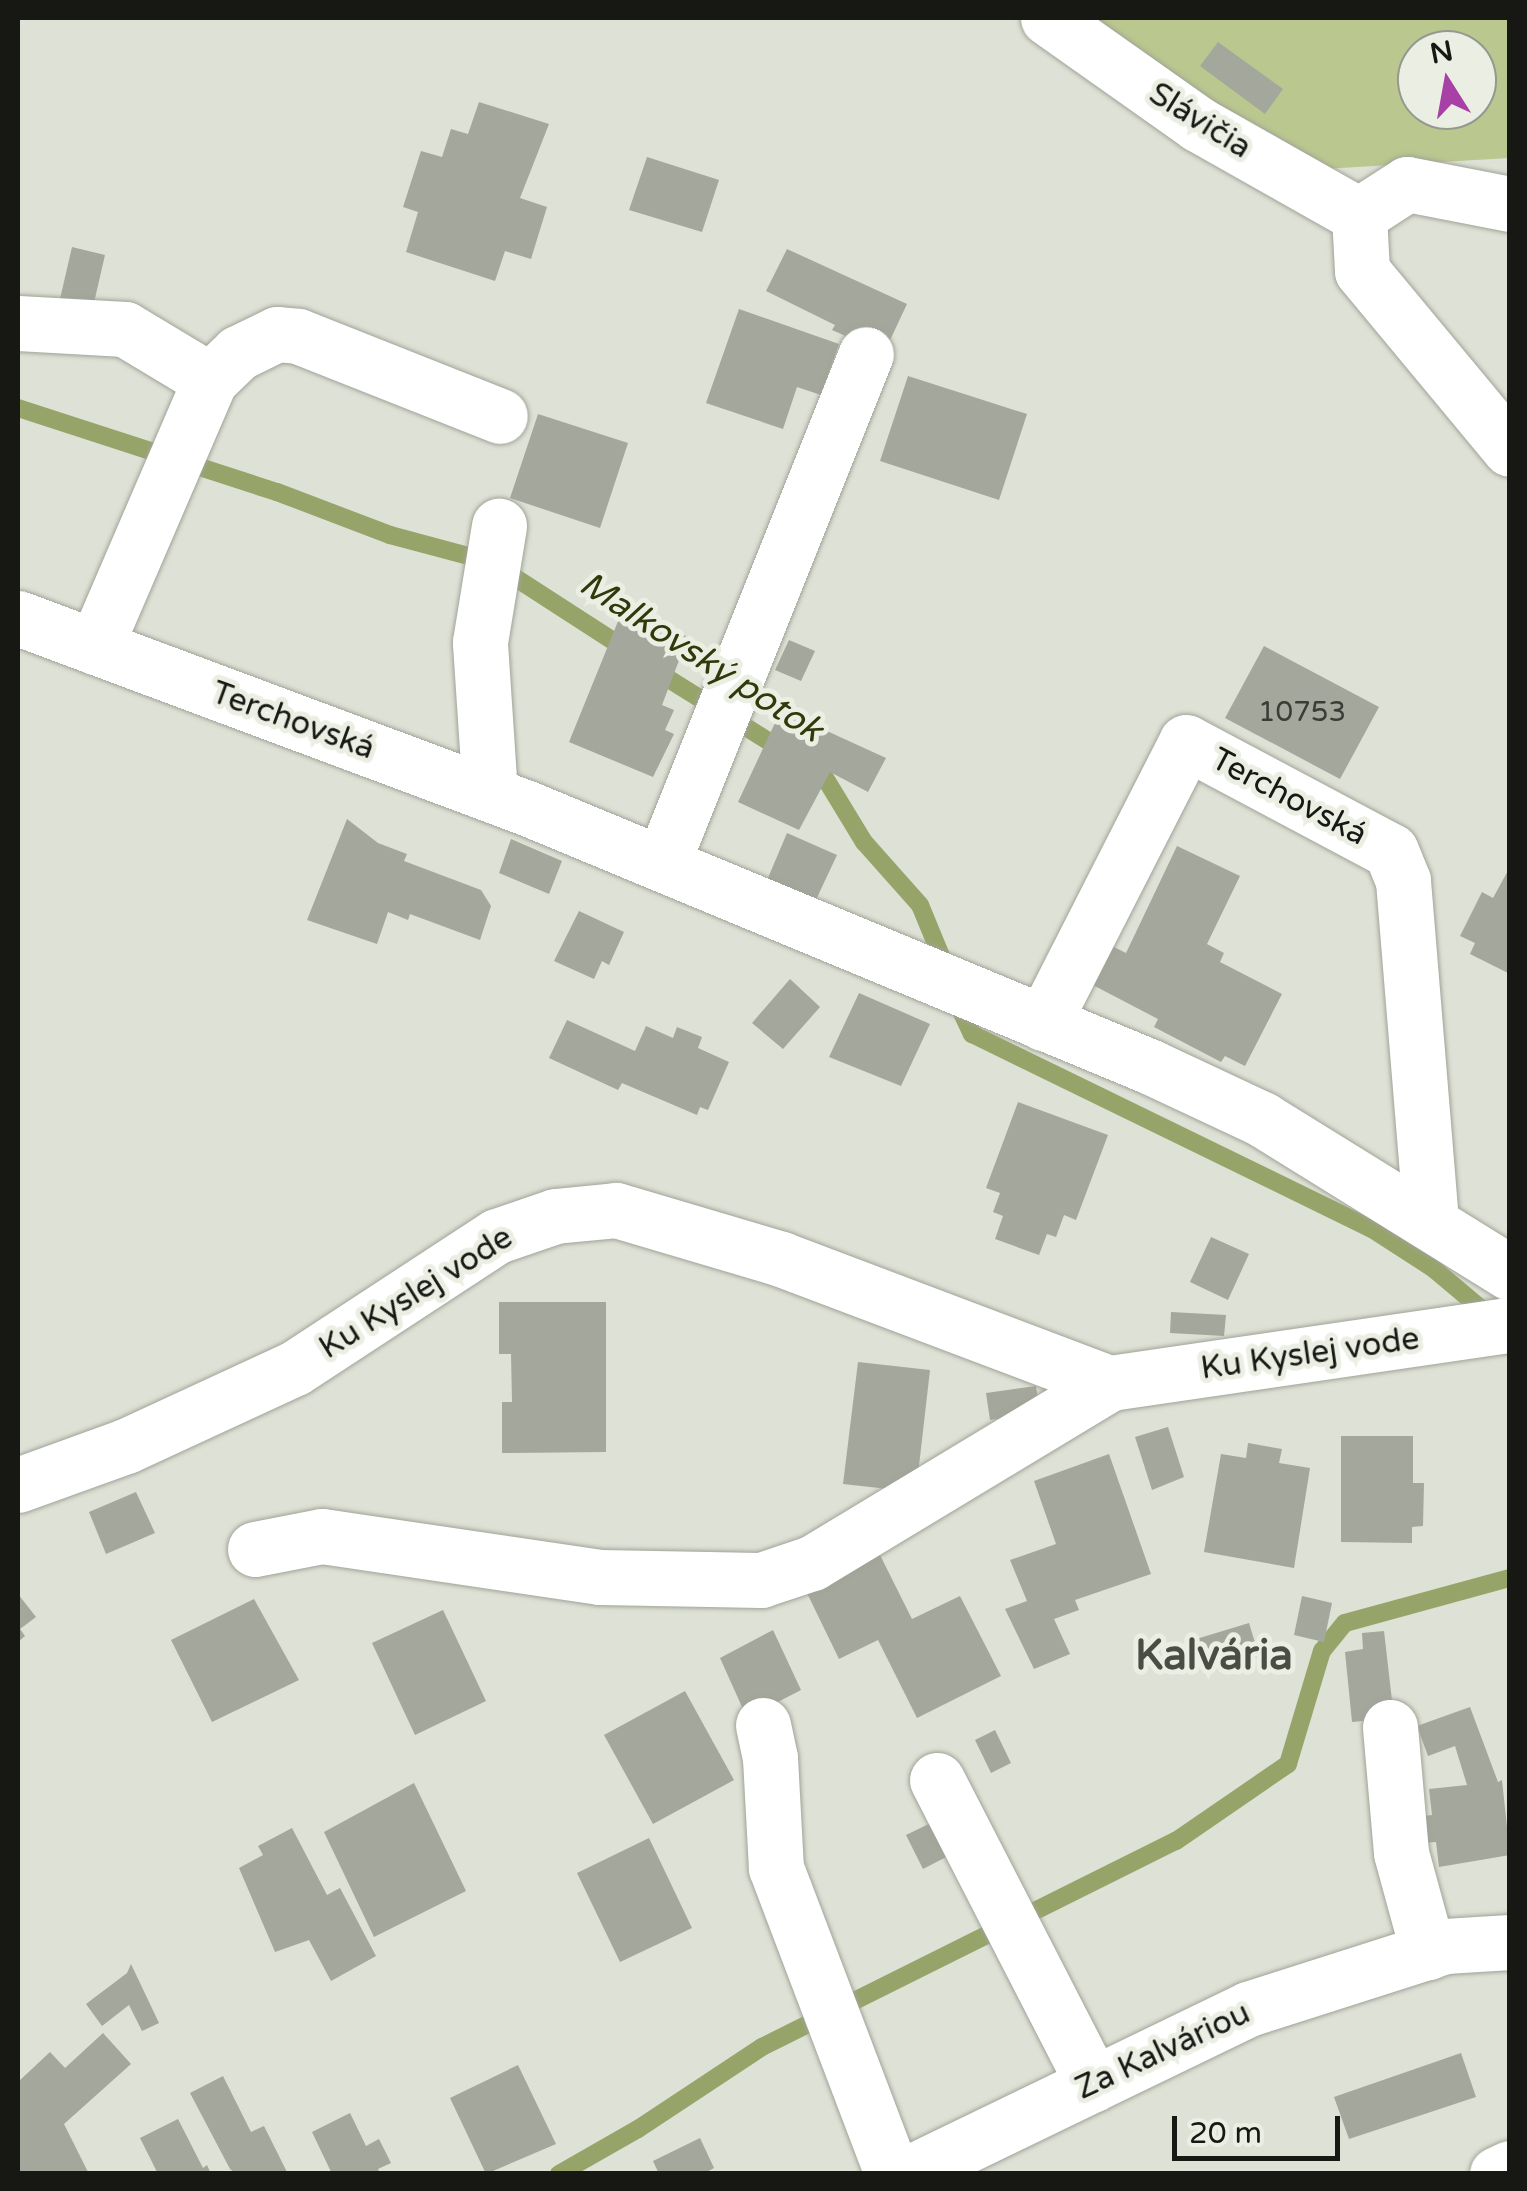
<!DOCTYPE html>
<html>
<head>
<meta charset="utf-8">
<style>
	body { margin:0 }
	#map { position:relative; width:1527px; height:2191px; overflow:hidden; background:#dee1d5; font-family:"Varela Round",sans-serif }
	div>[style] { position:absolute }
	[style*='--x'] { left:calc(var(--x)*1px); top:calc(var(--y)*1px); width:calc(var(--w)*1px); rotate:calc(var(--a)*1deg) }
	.green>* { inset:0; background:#bac78f }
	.stream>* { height:18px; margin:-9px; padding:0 9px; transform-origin:9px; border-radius:9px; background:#97a469 }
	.building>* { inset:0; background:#a4a79b }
	.roads { filter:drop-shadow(0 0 2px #a0a398) drop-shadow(0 0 2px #a0a398) }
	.minor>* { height:55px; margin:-27.5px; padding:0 27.5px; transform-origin:27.5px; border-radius:27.5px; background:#fff }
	span { translate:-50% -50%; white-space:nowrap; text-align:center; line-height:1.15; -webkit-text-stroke:10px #ebeee2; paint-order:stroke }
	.number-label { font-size:28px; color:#3a3c36 }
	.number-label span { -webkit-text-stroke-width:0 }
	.street-label { font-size:32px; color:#171814 }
	.water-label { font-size:35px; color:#30390a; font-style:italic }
	.district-label { font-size:42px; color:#4a4d43; font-weight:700 }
	.frame { position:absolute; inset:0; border:20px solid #171814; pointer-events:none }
	.north { position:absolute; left:1397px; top:30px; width:100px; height:100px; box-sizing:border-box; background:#ebeee2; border:2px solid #969890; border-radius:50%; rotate:349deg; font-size:28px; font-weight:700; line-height:40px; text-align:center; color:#171814 }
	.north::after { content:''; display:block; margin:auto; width:35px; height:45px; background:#a841a5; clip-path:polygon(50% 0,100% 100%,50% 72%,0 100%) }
	.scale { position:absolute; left:1172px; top:2116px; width:168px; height:45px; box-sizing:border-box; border:5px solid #171814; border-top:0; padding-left:12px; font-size:30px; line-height:35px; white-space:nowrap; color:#171814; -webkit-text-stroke:8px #ebeee2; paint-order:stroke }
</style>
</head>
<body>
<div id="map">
	<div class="green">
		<div style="clip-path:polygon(evenodd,1037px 18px,1509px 18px,1509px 158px,1323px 169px,1037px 18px,1417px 50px,1477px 50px,1477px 110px,1417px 110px,1417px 50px)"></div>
	</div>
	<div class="stream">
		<div style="--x:18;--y:408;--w:272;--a:18"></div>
		<div style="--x:277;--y:492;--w:121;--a:20.8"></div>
		<div style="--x:390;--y:535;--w:105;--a:15"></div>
		<div style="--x:491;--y:562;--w:166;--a:32.9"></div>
		<div style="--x:651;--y:668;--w:159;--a:31.9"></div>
		<div style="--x:808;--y:765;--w:16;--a:30"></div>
		<div style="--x:822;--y:773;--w:81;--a:58.7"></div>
		<div style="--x:864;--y:842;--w:84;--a:48.4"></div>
		<div style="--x:920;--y:905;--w:74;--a:67.6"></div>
		<div style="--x:955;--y:998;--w:40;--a:65"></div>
		<div style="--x:972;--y:1034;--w:445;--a:26"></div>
		<div style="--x:1372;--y:1229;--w:74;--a:32.8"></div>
		<div style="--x:1434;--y:1269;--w:75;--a:40.1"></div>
		<div style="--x:559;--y:2174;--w:91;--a:-29.7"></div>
		<div style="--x:638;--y:2129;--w:149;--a:-33.5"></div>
		<div style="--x:762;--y:2047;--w:462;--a:-26.5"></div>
		<div style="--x:1176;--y:1841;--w:136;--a:-34.5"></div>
		<div style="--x:1288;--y:1764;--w:118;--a:-73.3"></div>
		<div style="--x:1322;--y:1651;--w:36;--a:-51"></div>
		<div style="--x:1345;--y:1623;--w:171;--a:-15.3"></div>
	</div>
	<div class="building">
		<div style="clip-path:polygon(1218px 42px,1283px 89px,1265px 114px,1200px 66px)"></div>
		<div style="clip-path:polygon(479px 102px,549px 124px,520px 198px,547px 207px,531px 259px,505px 251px,495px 281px,406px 252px,418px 212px,403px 207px,421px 151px,442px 157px,451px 129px,468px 134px)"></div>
		<div style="clip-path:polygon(647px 157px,719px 180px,702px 232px,629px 210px)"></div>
		<div style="clip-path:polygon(72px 247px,105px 255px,93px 307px,60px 299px)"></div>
		<div style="clip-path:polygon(787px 249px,907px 304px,884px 353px,832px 330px,835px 325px,766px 291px)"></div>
		<div style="clip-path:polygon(739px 309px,839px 344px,821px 395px,797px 387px,783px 429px,706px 403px)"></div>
		<div style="clip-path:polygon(908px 376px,1027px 414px,999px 500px,880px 461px)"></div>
		<div style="clip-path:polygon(538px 414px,628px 443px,600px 528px,510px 498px)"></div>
		<div style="clip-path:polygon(623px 609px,688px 637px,662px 705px,674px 710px,665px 730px,674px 734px,653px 777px,569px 742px)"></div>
		<div style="clip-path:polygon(789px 640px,815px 651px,801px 681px,775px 670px)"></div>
		<div style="clip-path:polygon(1264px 646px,1379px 707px,1340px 779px,1225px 718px)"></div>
		<div style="clip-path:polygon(781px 710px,886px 758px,868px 792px,830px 772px,799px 830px,738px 802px)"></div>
		<div style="clip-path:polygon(347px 819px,378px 843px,407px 854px,404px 861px,481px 890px,491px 906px,480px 940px,410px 914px,408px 920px,388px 912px,377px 944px,307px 920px)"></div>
		<div style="clip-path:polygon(787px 833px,837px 855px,814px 904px,765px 885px)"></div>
		<div style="clip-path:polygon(511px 839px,562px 861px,549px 894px,499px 873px)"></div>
		<div style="clip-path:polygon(1177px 846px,1240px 876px,1207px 944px,1224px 953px,1220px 962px,1282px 994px,1245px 1066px,1225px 1056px,1221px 1062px,1154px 1027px,1158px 1019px,1089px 983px,1110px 945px,1126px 953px)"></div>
		<div style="clip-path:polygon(1510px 867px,1510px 974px,1470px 954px,1475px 943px,1460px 936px,1482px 892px,1493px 898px)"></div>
		<div style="clip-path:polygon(579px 911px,624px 932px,609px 965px,602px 961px,594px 979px,554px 961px)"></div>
		<div style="clip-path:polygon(790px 979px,820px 1007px,783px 1049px,752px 1023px)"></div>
		<div style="clip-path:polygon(859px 993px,930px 1024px,901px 1086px,829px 1057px)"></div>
		<div style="clip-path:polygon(567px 1020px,635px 1051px,646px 1026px,673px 1038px,677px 1027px,702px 1037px,698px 1048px,729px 1062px,708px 1110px,700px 1107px,697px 1115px,622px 1083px,618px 1090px,549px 1058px)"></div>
		<div style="clip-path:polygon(1018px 1102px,1108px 1135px,1076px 1220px,1064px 1215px,1056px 1237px,1047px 1234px,1039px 1255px,995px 1239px,1003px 1216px,993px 1212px,1000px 1193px,986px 1188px)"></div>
		<div style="clip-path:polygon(1211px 1237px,1249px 1254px,1228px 1300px,1190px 1282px)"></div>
		<div style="clip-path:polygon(499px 1302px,606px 1302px,606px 1452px,502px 1453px,502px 1402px,512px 1402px,511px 1354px,499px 1354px)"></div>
		<div style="clip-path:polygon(1171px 1312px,1226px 1315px,1224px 1336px,1170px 1333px)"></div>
		<div style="clip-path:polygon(858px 1362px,930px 1370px,916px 1492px,843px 1484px)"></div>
		<div style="clip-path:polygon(1036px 1386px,1040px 1413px,990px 1420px,986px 1393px)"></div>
		<div style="clip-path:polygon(1168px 1427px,1184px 1477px,1152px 1490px,1135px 1437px)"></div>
		<div style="clip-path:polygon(1341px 1436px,1413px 1436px,1413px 1483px,1424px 1483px,1423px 1526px,1412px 1527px,1412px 1543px,1341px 1542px)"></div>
		<div style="clip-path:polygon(1248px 1443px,1282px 1449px,1279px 1463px,1310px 1468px,1294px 1568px,1204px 1552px,1221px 1454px,1246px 1458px)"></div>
		<div style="clip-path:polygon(1109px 1454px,1151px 1574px,1075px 1600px,1079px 1610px,1054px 1619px,1070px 1654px,1034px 1669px,1005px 1609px,1027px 1601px,1010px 1560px,1056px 1544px,1034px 1481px)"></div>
		<div style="clip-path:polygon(136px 1492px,155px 1533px,106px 1554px,89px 1512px)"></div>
		<div style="clip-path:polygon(879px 1553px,912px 1619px,960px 1596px,1001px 1676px,917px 1718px,878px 1640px,839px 1659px,805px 1589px)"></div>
		<div style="clip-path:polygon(18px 1594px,36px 1617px,20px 1629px,25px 1636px,18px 1642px)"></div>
		<div style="clip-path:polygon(1302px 1596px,1332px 1603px,1324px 1642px,1294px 1635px)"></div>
		<div style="clip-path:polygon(254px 1599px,299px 1680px,212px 1722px,171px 1640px)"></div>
		<div style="clip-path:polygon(443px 1610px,486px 1701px,415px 1735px,372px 1643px)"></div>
		<div style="clip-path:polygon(1249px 1623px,1259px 1656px,1202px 1672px,1193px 1640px)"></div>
		<div style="clip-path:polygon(773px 1630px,801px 1690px,747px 1718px,720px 1658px)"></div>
		<div style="clip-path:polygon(1384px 1631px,1394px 1718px,1352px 1722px,1345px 1652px,1363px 1649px,1362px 1633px)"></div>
		<div style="clip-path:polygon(685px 1691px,734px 1780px,653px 1824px,604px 1735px)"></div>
		<div style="clip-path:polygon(1470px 1707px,1498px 1782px,1502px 1780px,1510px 1855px,1439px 1867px,1436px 1842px,1419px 1843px,1415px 1817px,1432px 1815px,1429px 1789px,1467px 1785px,1455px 1746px,1428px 1756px,1417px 1726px)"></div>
		<div style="clip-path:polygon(995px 1730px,1011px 1763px,991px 1773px,975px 1740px)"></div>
		<div style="clip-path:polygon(414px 1783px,466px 1891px,374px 1937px,324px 1832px)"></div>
		<div style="clip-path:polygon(935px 1821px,952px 1854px,923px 1869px,906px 1835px)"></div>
		<div style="clip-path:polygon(292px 1828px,327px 1895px,340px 1888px,376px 1956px,331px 1981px,309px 1940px,275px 1952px,239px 1868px,263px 1855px,258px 1846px)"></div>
		<div style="clip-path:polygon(649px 1838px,692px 1928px,620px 1962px,577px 1873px)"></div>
		<div style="clip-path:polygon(131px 1964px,159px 2023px,142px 2031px,129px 2005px,102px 2026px,86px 2004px,127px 1973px)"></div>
		<div style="clip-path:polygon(103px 2033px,131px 2064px,64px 2124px,89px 2174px,18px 2174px,18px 2082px,50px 2052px,65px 2068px)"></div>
		<div style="clip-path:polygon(1461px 2053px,1476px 2097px,1349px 2139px,1334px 2097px)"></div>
		<div style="clip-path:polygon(518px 2065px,556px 2144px,486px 2174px,450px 2098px)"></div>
		<div style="clip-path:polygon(223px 2076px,251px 2132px,264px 2126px,288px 2174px,236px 2174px,230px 2169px,190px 2093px)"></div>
		<div style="clip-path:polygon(350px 2113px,366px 2146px,379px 2139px,391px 2163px,378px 2169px,380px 2174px,332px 2174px,312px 2132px)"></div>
		<div style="clip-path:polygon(178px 2119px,203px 2168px,207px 2165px,211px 2174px,158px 2174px,140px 2138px)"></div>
		<div style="clip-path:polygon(700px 2138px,714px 2168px,703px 2174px,659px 2174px,653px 2161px)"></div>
	</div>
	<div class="roads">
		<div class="minor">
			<div style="--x:1048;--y:18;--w:184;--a:35.2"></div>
			<div style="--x:1198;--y:124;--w:185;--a:29.5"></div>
			<div style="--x:1510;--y:204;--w:105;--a:-169"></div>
			<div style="--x:1407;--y:184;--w:57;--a:147.1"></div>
			<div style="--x:1359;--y:215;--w:56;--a:86.9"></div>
			<div style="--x:1362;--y:271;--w:231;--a:50.3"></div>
			<div style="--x:18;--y:323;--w:107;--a:3.2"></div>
			<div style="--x:125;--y:329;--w:99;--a:31"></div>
			<div style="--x:18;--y:618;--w:543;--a:20.47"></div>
			<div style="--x:527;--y:808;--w:676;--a:22.54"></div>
			<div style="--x:1151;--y:1067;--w:123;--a:25.1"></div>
			<div style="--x:1262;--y:1119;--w:292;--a:31.8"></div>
			<div style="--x:95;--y:647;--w:291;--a:-66.7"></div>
			<div style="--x:210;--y:380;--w:39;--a:-44"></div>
			<div style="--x:238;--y:353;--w:43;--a:-26"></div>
			<div style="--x:277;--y:334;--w:21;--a:5"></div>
			<div style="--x:298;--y:336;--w:217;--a:21.6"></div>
			<div style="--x:490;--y:794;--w:152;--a:-93.8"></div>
			<div style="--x:480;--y:642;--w:118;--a:-80.7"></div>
			<div style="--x:662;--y:864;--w:549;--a:-68.2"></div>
			<div style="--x:1043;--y:1023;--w:315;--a:-63"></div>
			<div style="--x:1186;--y:742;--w:232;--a:28"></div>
			<div style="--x:1391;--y:851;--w:32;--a:68"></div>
			<div style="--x:1403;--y:881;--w:342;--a:85.3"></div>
			<div style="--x:18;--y:1485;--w:115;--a:-19.9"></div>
			<div style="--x:126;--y:1446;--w:186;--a:-24.8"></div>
			<div style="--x:295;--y:1368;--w:241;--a:-33.2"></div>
			<div style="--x:497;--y:1236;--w:61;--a:-19"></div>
			<div style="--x:555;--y:1216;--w:61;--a:-5.6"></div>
			<div style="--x:616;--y:1210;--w:172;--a:16.5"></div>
			<div style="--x:781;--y:1259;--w:352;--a:20.7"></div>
			<div style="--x:255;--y:1549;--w:68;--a:-11"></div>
			<div style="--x:322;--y:1536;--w:281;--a:8.4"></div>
			<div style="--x:600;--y:1577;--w:161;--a:1.1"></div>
			<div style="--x:761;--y:1580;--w:54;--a:-18.4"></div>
			<div style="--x:812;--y:1563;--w:348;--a:-31.1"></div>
			<div style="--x:1110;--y:1383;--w:404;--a:-8.3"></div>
			<div style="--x:763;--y:1725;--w:34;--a:78"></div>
			<div style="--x:770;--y:1758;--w:110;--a:86.9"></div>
			<div style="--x:776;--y:1868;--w:327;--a:69.2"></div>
			<div style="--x:1390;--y:1727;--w:126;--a:85"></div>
			<div style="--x:1401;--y:1853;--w:103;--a:74.7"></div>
			<div style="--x:937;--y:1780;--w:342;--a:62.8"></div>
			<div style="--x:907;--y:2174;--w:379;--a:-25.8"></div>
			<div style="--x:1248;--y:2009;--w:207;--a:-17.7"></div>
			<div style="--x:1445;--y:1946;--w:65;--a:-3.5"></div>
			<div style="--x:1497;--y:2174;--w:14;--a:-25"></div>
		</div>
	</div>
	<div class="number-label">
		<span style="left:1302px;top:712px">10753</span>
	</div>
	<div class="street-label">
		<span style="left:1200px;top:121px;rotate:32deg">Slávičia</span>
		<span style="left:293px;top:721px;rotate:20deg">Terchovská</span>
		<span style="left:1289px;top:797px;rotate:28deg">Terchovská</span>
		<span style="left:416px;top:1293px;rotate:-32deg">Ku Kyslej vode</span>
		<span style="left:1310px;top:1354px;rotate:-8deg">Ku Kyslej vode</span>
		<span style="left:1163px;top:2051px;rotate:-25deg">Za Kalváriou</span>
	</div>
	<div class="water-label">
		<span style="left:701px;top:657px;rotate:33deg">Malkovský potok</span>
	</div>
	<div class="district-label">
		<span style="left:1214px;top:1656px">Kalvária</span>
	</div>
	<div class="frame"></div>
	<div class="north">N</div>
	<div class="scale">20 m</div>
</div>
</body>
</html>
